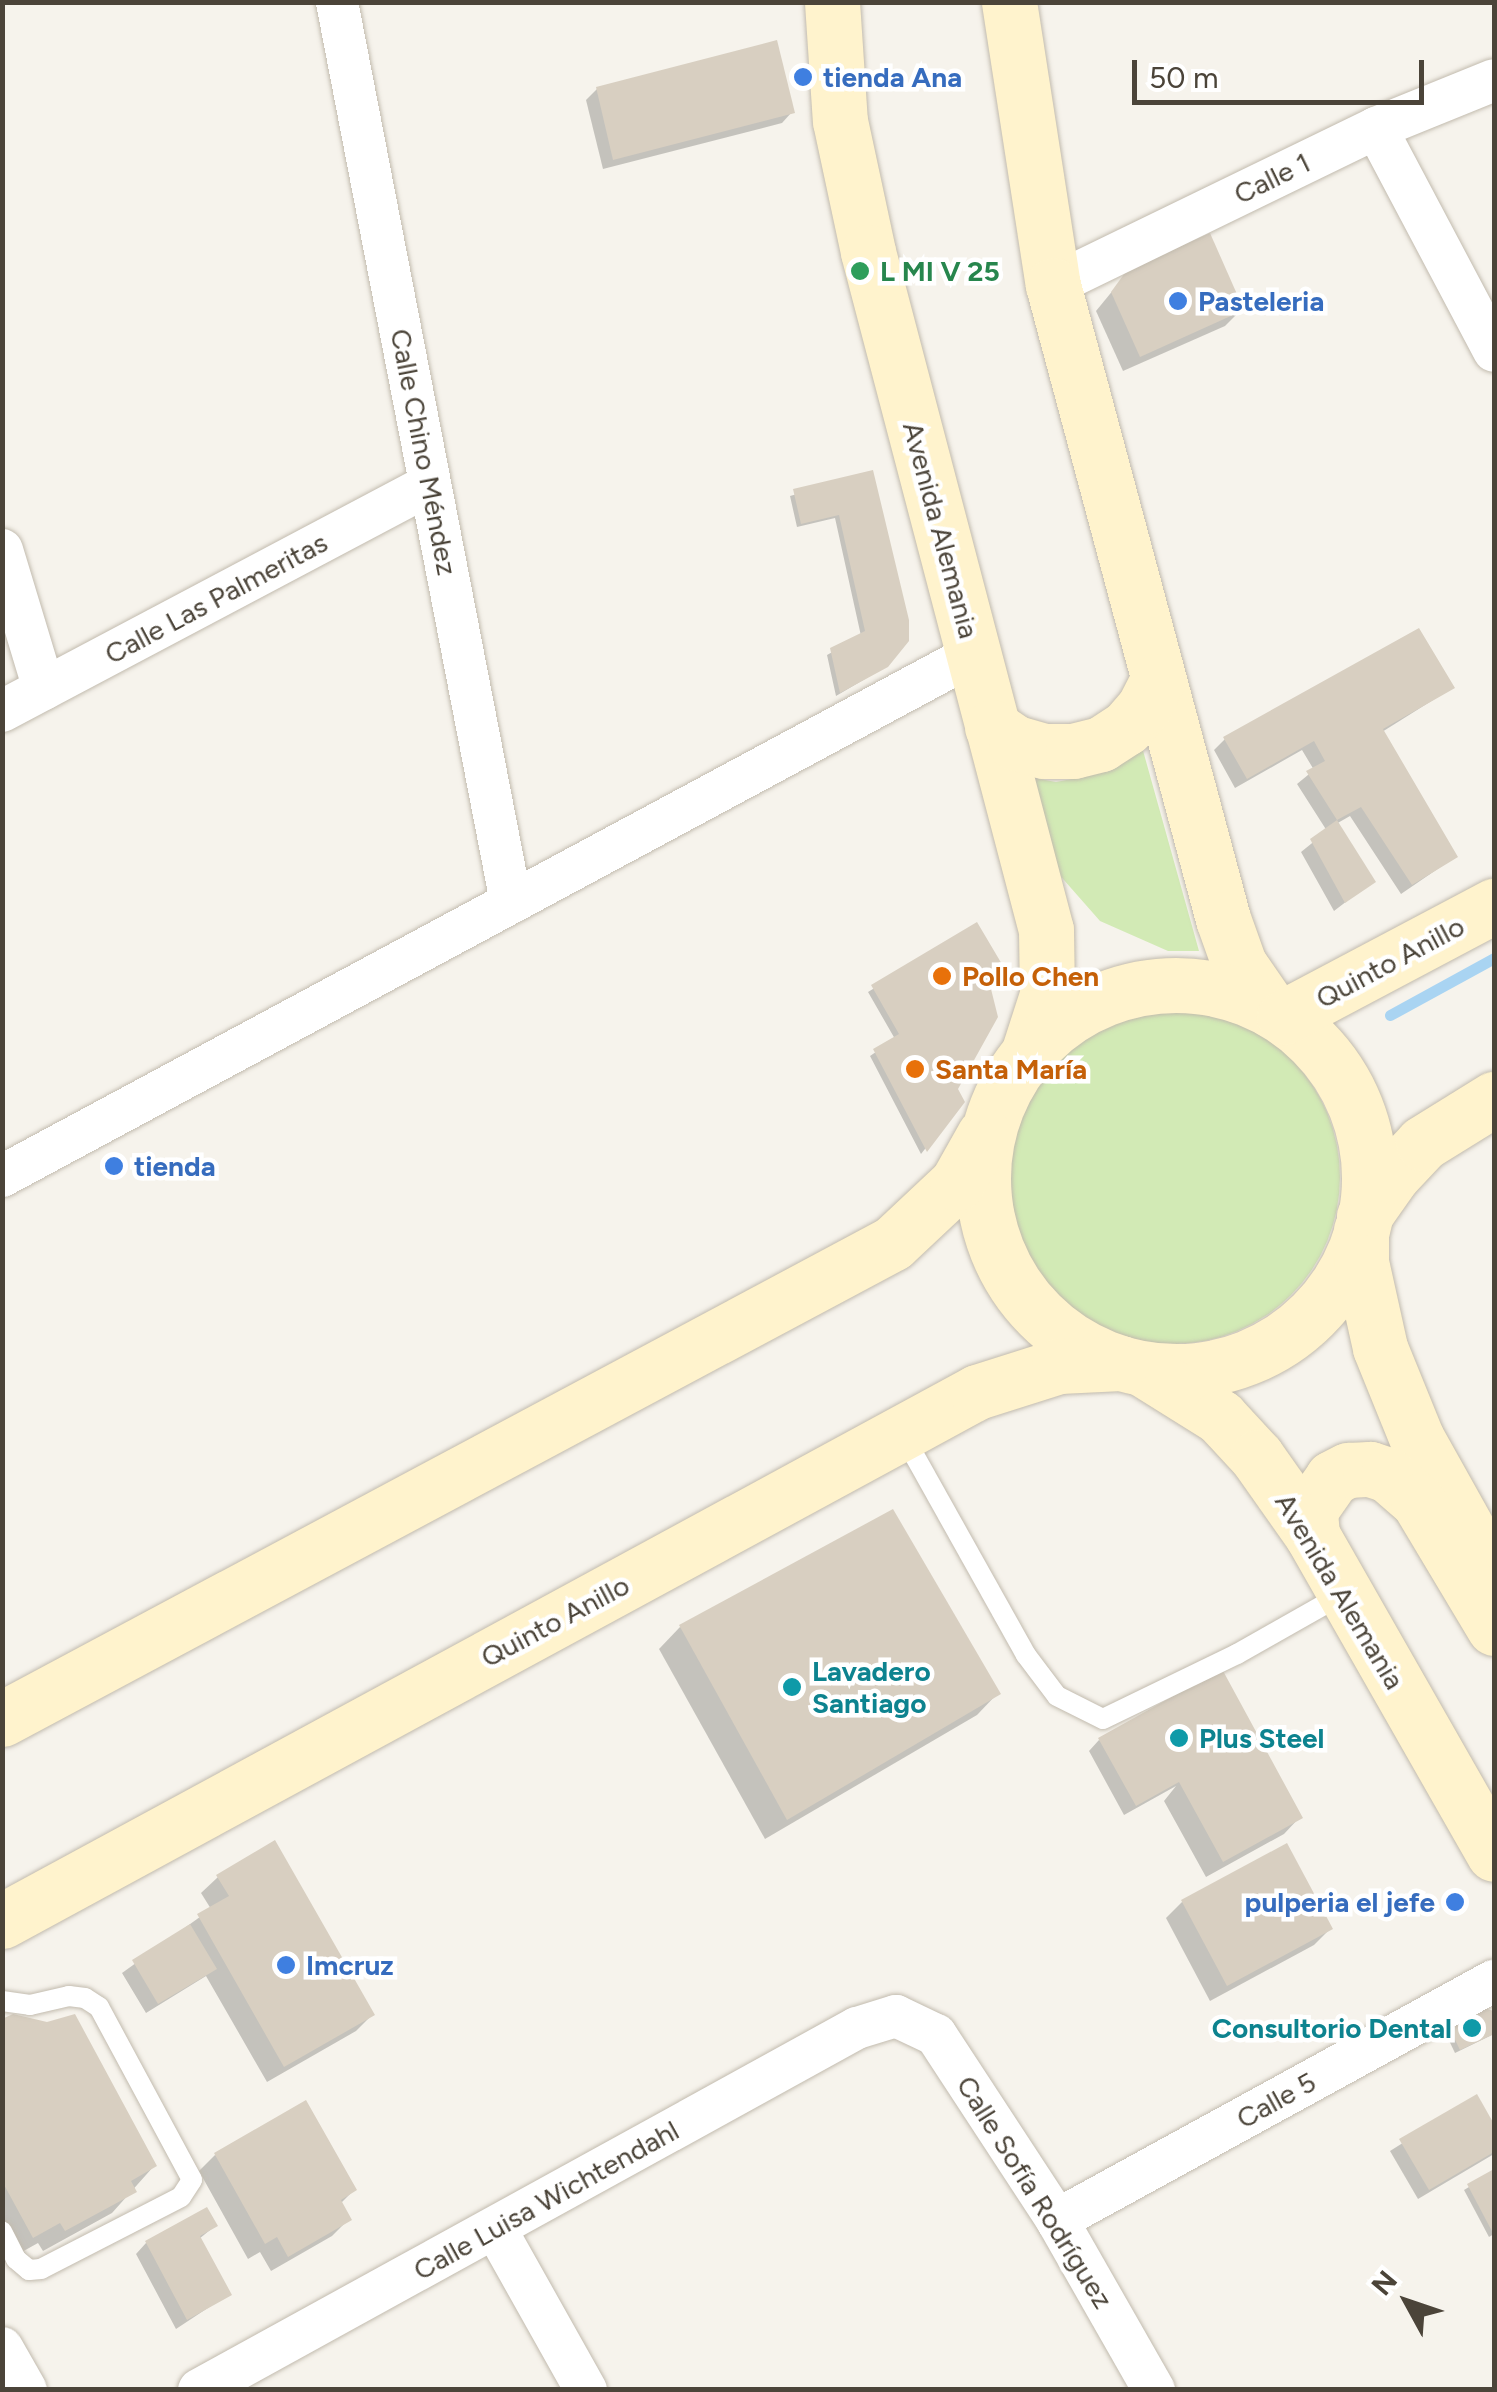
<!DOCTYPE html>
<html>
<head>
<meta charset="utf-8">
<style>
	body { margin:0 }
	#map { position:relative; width:1497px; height:2392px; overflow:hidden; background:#f6f3ec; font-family:Figtree,sans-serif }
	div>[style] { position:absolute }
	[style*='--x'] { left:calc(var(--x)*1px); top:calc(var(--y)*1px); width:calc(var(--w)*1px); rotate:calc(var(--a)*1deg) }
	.green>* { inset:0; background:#d2eab5 }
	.round { border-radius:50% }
	.shadow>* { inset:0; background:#0003 }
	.stream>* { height:11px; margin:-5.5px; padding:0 5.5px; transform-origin:5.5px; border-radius:5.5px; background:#a9d4f2 }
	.building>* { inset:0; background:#d8cfc1 }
	.roads { filter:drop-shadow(0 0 2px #c2bbae) drop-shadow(0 0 2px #c2bbae) }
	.lane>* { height:20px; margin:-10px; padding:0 10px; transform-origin:10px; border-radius:10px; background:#fff }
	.street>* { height:42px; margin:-21px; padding:0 21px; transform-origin:21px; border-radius:21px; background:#fff }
	.secondary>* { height:55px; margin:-27.5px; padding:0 27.5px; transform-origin:27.5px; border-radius:27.5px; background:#fff3cd }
	.secondary>.ring { margin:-27.5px; padding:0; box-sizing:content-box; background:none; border:55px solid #fff3cd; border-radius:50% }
	.dots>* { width:28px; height:28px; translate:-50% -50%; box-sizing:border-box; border:5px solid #fff; border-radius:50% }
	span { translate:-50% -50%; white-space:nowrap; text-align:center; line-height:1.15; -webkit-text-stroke:9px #fff; paint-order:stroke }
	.shop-label { font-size:28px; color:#366cbe; font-weight:700 }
	.left { translate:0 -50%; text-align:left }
	.right { translate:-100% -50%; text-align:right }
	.street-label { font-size:28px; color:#4b4439 }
	.leisure-label { font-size:28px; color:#27864d; font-weight:700 }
	.food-label { font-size:28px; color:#c56008; font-weight:700 }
	.culture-label { font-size:28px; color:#0d838f; font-weight:700 }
	.frame { position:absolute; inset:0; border:5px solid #4b4439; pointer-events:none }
	.north { position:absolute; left:1357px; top:2252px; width:100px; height:100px; -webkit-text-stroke:8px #fff; paint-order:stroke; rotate:310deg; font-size:28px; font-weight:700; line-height:40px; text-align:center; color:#4b4439 }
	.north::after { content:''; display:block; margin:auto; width:35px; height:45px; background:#4b4439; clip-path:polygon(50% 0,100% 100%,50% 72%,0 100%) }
	.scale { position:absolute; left:1132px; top:60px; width:292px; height:45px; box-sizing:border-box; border:5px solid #4b4439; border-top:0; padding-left:12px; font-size:30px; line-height:35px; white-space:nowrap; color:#4b4439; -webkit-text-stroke:8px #fff; paint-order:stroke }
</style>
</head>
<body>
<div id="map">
	<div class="green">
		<div style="clip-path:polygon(1142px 747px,1199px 951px,1168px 951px,1100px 921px,1056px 871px,1029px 777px,1056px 782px,1082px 777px)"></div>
		<div class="round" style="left:1006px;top:1010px;width:334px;height:334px"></div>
	</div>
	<div class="shadow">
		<div style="clip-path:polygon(597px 89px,792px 112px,782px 123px,603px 169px,586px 100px)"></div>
		<div style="clip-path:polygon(1128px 272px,1241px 310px,1225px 326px,1123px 371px,1096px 311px)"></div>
		<div style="clip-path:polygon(871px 473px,887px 666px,836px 696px,827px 655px,861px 636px,835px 518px,797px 527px,790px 496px)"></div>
		<div style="clip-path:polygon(1452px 688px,1382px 732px,1455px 857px,1401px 894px,1350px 816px,1336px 824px,1373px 881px,1334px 911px,1301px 852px,1327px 831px,1297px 784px,1314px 770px,1302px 750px,1235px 788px,1214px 750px,1225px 739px)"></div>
		<div style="clip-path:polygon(976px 926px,987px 982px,955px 1090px,962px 1102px,921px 1154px,870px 1056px,895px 1039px,868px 992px)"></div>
		<div style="clip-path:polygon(680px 1627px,998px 1693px,977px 1715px,765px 1839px,659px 1649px)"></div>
		<div style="clip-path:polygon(1099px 1740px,1300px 1817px,1284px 1834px,1206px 1877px,1164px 1801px,1176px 1786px,1124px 1815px,1089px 1751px)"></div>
		<div style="clip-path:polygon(218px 1877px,372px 2015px,356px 2031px,267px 2082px,206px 1976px,146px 2013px,122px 1973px,211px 1909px,201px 1893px)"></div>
		<div style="clip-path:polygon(1182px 1902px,1330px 1929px,1314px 1945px,1210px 2001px,1166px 1918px)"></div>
		<div style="clip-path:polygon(1480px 2009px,1494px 2014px,1494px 2034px,1455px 2053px,1444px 2030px)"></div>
		<div style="clip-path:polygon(2px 2022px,154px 2166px,112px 2213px,43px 2251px,38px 2243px,11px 2258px,2px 2241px)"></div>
		<div style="clip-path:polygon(1476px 2097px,1494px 2129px,1494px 2154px,1418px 2199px,1390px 2151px)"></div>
		<div style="clip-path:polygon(215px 2155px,354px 2190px,340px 2204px,349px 2219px,332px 2236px,271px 2271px,260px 2252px,248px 2259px,199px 2171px)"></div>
		<div style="clip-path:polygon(1494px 2172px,1494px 2234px,1489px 2237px,1464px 2190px)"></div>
		<div style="clip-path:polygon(215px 2226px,199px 2239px,229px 2294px,176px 2329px,136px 2254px,146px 2243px)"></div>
	</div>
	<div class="stream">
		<div style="--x:1390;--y:1015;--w:119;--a:-28.7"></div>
	</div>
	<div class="building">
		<div style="clip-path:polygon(777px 40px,795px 113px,613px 160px,596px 87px)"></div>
		<div style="clip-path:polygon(1210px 233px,1244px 310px,1140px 357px,1111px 292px,1127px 270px)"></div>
		<div style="clip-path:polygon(873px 470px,909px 620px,909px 641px,888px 667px,840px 693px,830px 648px,865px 631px,839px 515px,801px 524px,793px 489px)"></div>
		<div style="clip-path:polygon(1419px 628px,1455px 688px,1383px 729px,1458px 857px,1412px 885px,1361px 807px,1337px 820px,1306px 771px,1325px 761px,1314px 741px,1247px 779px,1223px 737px)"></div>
		<div style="clip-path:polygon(1337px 820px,1376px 882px,1345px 903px,1310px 839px)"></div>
		<div style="clip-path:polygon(977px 922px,1006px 971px,989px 981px,998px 1017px,958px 1089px,965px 1102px,927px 1152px,873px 1049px,899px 1034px,871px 985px)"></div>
		<div style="clip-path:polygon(893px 1509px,1001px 1694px,787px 1820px,679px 1625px)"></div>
		<div style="clip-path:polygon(1222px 1669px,1303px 1818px,1223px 1862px,1179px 1782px,1136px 1806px,1098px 1738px)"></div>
		<div style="clip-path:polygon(275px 1840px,375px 2015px,284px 2067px,197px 1914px,229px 1896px,216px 1875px)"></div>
		<div style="clip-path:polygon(1287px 1843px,1333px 1929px,1227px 1986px,1181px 1900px)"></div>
		<div style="clip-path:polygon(190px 1924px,217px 1969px,158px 2004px,132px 1960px)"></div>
		<div style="clip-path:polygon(1480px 2007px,1494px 2011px,1494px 2034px,1460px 2050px,1447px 2023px)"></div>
		<div style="clip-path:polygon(13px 2014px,47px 2022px,75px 2014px,157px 2166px,131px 2181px,137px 2192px,65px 2231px,60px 2223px,33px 2238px,2px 2181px,2px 2019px)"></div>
		<div style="clip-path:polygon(1477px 2094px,1494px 2124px,1494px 2152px,1429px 2190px,1399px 2139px)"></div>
		<div style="clip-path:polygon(306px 2100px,357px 2190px,341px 2200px,352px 2220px,288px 2257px,277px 2237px,265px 2244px,214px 2153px)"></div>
		<div style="clip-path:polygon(1494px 2169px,1494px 2235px,1467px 2184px)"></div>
		<div style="clip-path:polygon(207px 2207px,218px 2226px,200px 2236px,232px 2295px,187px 2320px,145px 2241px)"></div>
	</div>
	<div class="roads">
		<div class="lane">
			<div style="--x:903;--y:1435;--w:252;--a:60.8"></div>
			<div style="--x:1026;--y:1655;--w:51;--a:52.9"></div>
			<div style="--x:1057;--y:1696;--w:51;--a:26.6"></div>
			<div style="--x:1103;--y:1719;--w:149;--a:-25.9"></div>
			<div style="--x:1237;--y:1654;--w:122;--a:-29.5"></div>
			<div style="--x:2;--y:2001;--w:28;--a:8"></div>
			<div style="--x:30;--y:2005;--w:40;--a:-13"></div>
			<div style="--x:69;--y:1996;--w:16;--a:7"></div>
			<div style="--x:85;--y:1998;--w:17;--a:33"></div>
			<div style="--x:99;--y:2007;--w:196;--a:61.7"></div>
			<div style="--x:192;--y:2180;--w:20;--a:123"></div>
			<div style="--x:181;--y:2197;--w:157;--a:152.8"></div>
			<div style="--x:41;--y:2269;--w:12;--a:175"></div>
			<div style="--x:29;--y:2270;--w:17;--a:-140"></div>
			<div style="--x:16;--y:2259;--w:31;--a:-117"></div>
		</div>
		<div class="street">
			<div style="--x:337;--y:2;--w:917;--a:79.06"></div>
			<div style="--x:1376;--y:128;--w:252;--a:62.1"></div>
			<div style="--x:1053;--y:285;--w:359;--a:-25.9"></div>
			<div style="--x:1376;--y:128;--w:127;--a:-22.1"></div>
			<div style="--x:2;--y:550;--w:145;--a:73.2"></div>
			<div style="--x:2;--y:711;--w:484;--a:-27.9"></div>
			<div style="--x:2;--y:1176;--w:1103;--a:-28.24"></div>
			<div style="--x:1057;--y:2220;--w:498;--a:-28.7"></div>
			<div style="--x:495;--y:2228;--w:186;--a:60.7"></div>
			<div style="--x:2;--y:2348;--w:48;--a:60.3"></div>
			<div style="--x:199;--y:2390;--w:751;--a:-28.82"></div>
			<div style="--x:857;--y:2028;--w:41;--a:-17.1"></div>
			<div style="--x:896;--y:2016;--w:44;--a:25.4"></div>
			<div style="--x:936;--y:2035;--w:221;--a:56.8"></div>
			<div style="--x:1057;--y:2220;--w:196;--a:60.3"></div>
		</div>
		<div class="secondary">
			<div style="--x:832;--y:2;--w:119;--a:86.2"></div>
			<div style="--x:840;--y:121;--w:134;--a:77.9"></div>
			<div style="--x:868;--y:252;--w:701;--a:75.29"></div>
			<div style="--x:1046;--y:930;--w:65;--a:89.1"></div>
			<div style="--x:1047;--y:995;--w:62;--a:107.9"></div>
			<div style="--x:1009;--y:2;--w:286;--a:81.2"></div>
			<div style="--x:1053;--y:285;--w:656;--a:74.99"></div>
			<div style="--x:1223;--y:919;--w:48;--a:70.4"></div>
			<div style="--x:1239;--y:964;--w:55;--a:55.4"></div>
			<div style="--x:992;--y:727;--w:29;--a:34"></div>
			<div style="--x:1016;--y:743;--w:29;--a:16"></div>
			<div style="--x:1044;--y:751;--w:29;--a:0"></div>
			<div style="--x:1073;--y:751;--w:29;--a:-14"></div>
			<div style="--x:1101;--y:744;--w:30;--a:-33"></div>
			<div style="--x:1126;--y:728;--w:28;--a:-49"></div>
			<div style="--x:1144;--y:707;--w:29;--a:-63"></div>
			<div class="ring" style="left:983px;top:985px;width:331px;height:331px"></div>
			<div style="--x:1284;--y:1017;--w:238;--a:-27.9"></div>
			<div style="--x:1364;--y:1216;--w:49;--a:-55"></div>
			<div style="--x:1392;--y:1176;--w:45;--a:-46.8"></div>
			<div style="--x:1423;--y:1143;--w:84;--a:-31.8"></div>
			<div style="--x:1361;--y:1230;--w:32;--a:90"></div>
			<div style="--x:1361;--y:1262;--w:88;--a:77.5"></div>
			<div style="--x:1380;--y:1348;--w:98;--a:67.9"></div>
			<div style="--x:1417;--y:1439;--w:158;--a:60.8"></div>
			<div style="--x:1143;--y:1369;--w:91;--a:31.9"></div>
			<div style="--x:1220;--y:1417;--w:54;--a:47.2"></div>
			<div style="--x:1257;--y:1457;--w:95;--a:54.8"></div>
			<div style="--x:1312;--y:1535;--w:367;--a:60.3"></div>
			<div style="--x:1312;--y:1535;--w:25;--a:-95"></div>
			<div style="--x:1310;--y:1510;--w:39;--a:-55"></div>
			<div style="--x:1332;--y:1478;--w:18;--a:-27"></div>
			<div style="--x:1348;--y:1470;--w:22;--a:-3"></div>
			<div style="--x:1370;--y:1469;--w:19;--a:18"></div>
			<div style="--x:1388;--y:1475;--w:40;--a:41"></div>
			<div style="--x:1418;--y:1501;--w:148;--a:59.1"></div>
			<div style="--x:2;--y:1719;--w:1010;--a:-28.11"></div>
			<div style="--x:893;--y:1243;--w:88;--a:-43.2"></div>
			<div style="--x:957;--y:1183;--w:55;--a:-60.6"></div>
			<div style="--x:2;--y:1921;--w:1109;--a:-28.48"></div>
			<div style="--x:977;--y:1392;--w:86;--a:-17.6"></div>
			<div style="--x:1059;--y:1366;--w:62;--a:-2.8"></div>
		</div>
	</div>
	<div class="dots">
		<div style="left:803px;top:77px;background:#3f7fe0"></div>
		<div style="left:860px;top:271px;background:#2e9e5b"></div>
		<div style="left:1178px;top:301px;background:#3f7fe0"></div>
		<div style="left:942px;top:976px;background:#e8710a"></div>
		<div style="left:915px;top:1069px;background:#e8710a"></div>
		<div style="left:114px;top:1166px;background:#3f7fe0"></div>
		<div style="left:792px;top:1687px;background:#0f9aa8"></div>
		<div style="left:1179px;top:1738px;background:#0f9aa8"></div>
		<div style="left:1455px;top:1902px;background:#3f7fe0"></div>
		<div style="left:286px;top:1965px;background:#3f7fe0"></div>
		<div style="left:1472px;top:2028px;background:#0f9aa8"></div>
	</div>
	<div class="shop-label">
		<span class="left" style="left:823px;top:77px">tienda Ana</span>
		<span class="left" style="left:1198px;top:301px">Pasteleria</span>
		<span class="left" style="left:134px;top:1166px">tienda</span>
		<span class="right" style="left:1435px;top:1902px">pulperia el jefe</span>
		<span class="left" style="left:306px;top:1965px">Imcruz</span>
	</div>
	<div class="street-label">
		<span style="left:1272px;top:178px;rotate:-26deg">Calle 1</span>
		<span style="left:424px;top:452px;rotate:79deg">Calle Chino Méndez</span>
		<span style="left:941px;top:530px;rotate:75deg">Avenida Alemania</span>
		<span style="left:216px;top:598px;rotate:-28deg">Calle Las Palmeritas</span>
		<span style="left:1390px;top:962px;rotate:-28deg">Quinto Anillo</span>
		<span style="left:1340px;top:1591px;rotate:59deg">Avenida Alemania</span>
		<span style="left:555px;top:1621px;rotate:-28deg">Quinto Anillo</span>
		<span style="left:1276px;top:2100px;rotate:-29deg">Calle 5</span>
		<span style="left:1035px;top:2192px;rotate:58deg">Calle Sofía Rodríguez</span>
		<span style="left:546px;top:2200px;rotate:-29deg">Calle Luisa Wichtendahl</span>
	</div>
	<div class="leisure-label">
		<span class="left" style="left:880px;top:271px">L MI V 25</span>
	</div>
	<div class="food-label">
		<span class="left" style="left:962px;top:976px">Pollo Chen</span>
		<span class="left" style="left:935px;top:1069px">Santa María</span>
	</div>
	<div class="culture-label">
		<span class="left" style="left:812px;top:1687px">Lavadero<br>Santiago</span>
		<span class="left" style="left:1199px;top:1738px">Plus Steel</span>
		<span class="right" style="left:1452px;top:2028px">Consultorio Dental</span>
	</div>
	<div class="frame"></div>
	<div class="north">N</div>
	<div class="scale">50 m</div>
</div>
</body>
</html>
